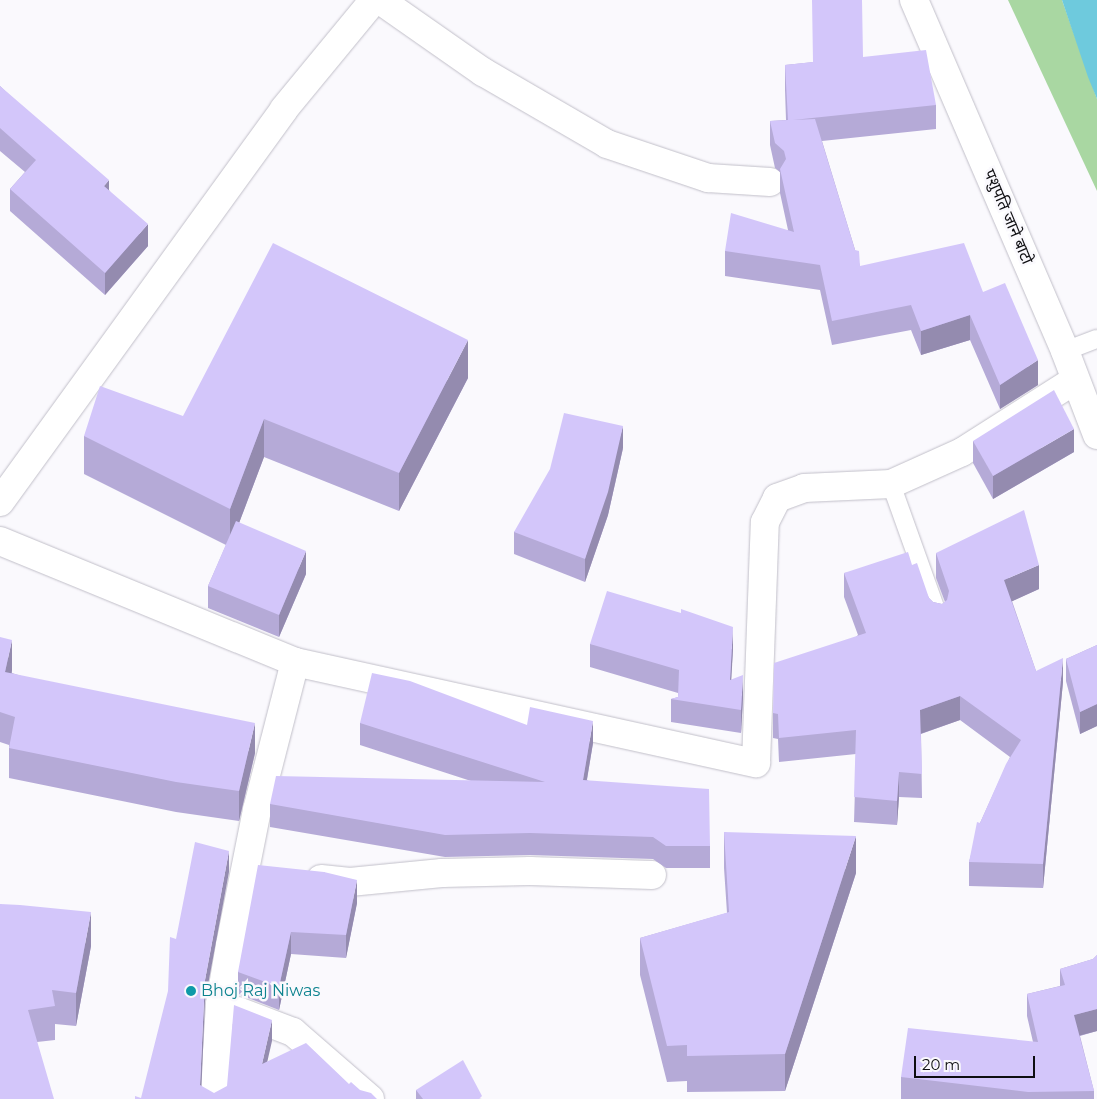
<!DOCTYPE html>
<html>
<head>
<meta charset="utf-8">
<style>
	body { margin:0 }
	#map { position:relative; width:1097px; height:1099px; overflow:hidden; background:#faf9fd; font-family:Montserrat,"Noto Sans Devanagari",sans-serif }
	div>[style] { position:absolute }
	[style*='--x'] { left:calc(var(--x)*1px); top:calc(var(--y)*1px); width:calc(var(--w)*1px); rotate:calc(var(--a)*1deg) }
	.green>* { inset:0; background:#a9d7a2 }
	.water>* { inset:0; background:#6ecadd }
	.roads { filter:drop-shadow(0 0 1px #c1bfc9) drop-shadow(0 0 1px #c1bfc9) }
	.service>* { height:18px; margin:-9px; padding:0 9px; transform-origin:9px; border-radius:9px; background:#fff }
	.minor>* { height:28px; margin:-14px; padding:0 14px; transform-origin:14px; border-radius:14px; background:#fff }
	.secondary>* { height:28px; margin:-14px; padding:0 14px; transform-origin:14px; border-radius:14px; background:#fff }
	.wall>* { inset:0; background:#b5aad7 }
	.shaded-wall>* { inset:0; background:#948baf }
	.building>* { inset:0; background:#d3c6fa }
	.dots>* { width:14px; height:14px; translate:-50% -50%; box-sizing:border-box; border:2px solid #faf9fd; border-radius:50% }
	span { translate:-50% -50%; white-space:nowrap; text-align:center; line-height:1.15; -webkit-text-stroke:5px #faf9fd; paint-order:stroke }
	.street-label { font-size:16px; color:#0e0e11 }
	.culture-label { font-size:16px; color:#0d838f }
	.left { translate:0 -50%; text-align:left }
	.scale { position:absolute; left:914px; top:1056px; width:121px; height:22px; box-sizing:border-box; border:2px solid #0e0e11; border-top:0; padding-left:6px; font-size:15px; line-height:18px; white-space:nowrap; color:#0e0e11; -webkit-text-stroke:4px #faf9fd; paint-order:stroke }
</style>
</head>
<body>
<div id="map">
	<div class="green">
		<div style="clip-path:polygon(1008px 0,1062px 0,1097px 99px,1097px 191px)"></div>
	</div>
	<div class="water">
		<div style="clip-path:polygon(1062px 0,1097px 0,1097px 99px,1088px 77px)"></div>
	</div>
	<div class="roads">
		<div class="service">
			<div style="--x:1065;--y:351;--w:34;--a:-21"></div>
			<div style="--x:891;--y:484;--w:142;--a:70.3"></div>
		</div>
		<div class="minor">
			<div style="--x:380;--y:0;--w:126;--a:35"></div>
			<div style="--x:483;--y:72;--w:143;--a:30.1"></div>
			<div style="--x:607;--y:144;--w:107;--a:18.6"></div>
			<div style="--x:708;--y:178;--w:62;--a:3.7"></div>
			<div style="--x:0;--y:502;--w:485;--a:-54.1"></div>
			<div style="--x:284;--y:109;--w:141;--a:-50.5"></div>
			<div style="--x:0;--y:541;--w:319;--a:22.3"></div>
			<div style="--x:295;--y:662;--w:472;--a:12.4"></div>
			<div style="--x:756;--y:763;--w:241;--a:-87.9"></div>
			<div style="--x:765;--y:522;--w:27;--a:-63"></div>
			<div style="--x:777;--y:498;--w:29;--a:-20"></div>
			<div style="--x:804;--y:488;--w:87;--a:-2.6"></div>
			<div style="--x:891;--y:484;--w:78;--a:-24.3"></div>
			<div style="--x:962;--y:452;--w:134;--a:-32.5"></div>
			<div style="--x:321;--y:879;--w:29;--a:6"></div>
			<div style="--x:350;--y:882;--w:92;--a:-5.6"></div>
			<div style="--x:442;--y:873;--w:88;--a:-1.3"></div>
			<div style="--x:530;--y:871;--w:122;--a:1.9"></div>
			<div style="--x:238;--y:1011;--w:59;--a:20.9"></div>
			<div style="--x:293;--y:1032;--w:102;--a:41"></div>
			<div style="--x:214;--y:1099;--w:95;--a:-86.4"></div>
			<div style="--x:220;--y:1004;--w:60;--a:-80.4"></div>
			<div style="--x:230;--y:945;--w:138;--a:-78.7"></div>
			<div style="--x:257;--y:810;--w:153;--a:-75.6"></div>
		</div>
		<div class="secondary">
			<div style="--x:914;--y:0;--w:382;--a:66.7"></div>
			<div style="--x:1065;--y:351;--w:90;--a:69.1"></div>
		</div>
	</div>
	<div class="wall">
		<div style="clip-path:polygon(863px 57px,936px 105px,936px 129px,822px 141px,860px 266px,983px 292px,1038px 385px,1000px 409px,970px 340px,921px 355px,911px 330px,832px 345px,820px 290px,725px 276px,725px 251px,788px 230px,780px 193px,780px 172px,775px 168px,770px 145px,770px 121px,786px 120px,785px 90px,785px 65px)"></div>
		<div style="clip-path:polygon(0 86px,109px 190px,148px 246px,105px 295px,10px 211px,10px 189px,25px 172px,0 151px)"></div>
		<div style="clip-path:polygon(468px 378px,399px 511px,264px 457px,239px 523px,306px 574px,279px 637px,208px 608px,208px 586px,226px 545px,84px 474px,84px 436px,183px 416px)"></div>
		<div style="clip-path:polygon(973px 441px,1074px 452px,993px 499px,973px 463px)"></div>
		<div style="clip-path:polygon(623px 448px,608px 515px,585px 582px,514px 554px,514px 532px)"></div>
		<div style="clip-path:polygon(936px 553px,1039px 589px,1012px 601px,1036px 671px,1063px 682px,1043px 888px,969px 886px,969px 862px,980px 823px,1010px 757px,960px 720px,921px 734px,922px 798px,899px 797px,897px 825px,854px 822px,856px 754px,779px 762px,778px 739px,773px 738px,773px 713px,858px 635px,844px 597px,844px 573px,912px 565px,929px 598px,933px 602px,942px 604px,945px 602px,936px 578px)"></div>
		<div style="clip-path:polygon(0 637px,12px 670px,12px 673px,255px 753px,239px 821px,176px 812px,9px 778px,9px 745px,0 742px)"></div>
		<div style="clip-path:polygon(590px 644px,733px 649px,731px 679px,743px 698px,741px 733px,671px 722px,671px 699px,678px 697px,678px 693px,590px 667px)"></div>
		<div style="clip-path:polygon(1097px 645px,1097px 726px,1080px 734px,1066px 681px,1066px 659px)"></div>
		<div style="clip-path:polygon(360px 723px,527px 725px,593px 743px,587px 780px,710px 846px,710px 868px,666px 868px,653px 859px,530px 855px,445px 857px,270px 827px,270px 804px,471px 781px,360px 745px)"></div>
		<div style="clip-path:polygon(724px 832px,856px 873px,785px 1091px,687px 1092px,687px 1081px,667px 1082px,640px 975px,640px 938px,727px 913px,724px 868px)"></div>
		<div style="clip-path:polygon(324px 872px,357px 903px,346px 958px,291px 954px,279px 1010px,238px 994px,238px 972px)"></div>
		<div style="clip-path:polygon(0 904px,91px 946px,76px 1026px,55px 1024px,55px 1040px,37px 1042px,0 1099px)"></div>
		<div style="clip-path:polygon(1097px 955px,1097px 1031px,1080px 1036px,1094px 1091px,1094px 1099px,901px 1099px,901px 1077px,1033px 1042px,1027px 1016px,1027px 994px,1060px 986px,1060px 969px,1093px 959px)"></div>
		<div style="clip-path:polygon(416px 1090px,482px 1099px,416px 1099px)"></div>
	</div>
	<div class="shaded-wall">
		<div style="clip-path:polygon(109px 180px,109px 202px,104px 186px)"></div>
		<div style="clip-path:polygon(148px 224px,148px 246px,105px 295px,105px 273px)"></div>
		<div style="clip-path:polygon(970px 315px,970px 340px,921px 355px,921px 331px)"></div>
		<div style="clip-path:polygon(468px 340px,468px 378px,399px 511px,399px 473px)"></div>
		<div style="clip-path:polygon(1038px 360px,1038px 385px,1000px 409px,1000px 385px)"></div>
		<div style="clip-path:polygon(264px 419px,264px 457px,230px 547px,230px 509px)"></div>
		<div style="clip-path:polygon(623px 426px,623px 448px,608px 515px,585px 582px,585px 559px)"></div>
		<div style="clip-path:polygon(1074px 429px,1074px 452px,993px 499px,993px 476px)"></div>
		<div style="clip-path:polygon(306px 551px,306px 574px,279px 637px,279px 615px)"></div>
		<div style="clip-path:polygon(1039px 565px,1039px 589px,1004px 605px,1004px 580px)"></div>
		<div style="clip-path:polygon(733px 627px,733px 649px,730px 702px,730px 680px)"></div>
		<div style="clip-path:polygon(12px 640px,12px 670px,5px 702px,5px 672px)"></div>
		<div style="clip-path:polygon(1063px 658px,1063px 682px,1043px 888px,1043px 864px)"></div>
		<div style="clip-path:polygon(743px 675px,743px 698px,741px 733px,741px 710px)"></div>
		<div style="clip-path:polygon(960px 696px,960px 720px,920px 734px,920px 710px)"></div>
		<div style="clip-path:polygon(1097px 704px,1097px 726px,1080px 734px,1080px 712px)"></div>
		<div style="clip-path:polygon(593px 721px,593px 743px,583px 802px,583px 780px)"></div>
		<div style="clip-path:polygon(255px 723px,255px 753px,239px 821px,239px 791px)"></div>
		<div style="clip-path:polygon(899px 772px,899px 797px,897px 825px,897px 801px)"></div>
		<div style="clip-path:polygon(856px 836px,856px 873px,785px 1091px,785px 1054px)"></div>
		<div style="clip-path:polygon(229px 851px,229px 872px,205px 1001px,201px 1099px,200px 1085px,205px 980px)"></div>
		<div style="clip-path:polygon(357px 880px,357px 903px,346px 958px,346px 935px)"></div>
		<div style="clip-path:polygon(91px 912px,91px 946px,76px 1026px,76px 993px)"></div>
		<div style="clip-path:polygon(291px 932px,291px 954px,279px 1010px,279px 987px)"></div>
		<div style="clip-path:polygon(1097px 1009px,1097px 1031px,1074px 1037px,1074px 1015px)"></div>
		<div style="clip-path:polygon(272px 1020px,272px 1041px,262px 1085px,262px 1064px)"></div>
	</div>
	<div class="building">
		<div style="clip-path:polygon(812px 0,862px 0,863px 57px,926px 50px,936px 105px,793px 120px,815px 119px,855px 250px,859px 251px,860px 266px,964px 243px,983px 292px,1005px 283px,1038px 360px,1000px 385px,970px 315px,921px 331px,911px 305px,832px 321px,820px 265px,725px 251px,731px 213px,794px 232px,780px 169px,786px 159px,784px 151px,775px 143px,770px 121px,788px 120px,785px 65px,813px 62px)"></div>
		<div style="clip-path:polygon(0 86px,109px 180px,104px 186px,148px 224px,105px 273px,10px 189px,36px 160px,0 128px)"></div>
		<div style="clip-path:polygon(273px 243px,468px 340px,399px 473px,264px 419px,230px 509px,84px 436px,100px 386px,183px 416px)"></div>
		<div style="clip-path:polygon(1054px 390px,1074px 429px,993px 476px,973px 441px)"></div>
		<div style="clip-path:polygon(564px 413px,623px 426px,608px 492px,585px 559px,514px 532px,550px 469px)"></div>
		<div style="clip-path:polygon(1024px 510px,1039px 565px,1004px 580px,1036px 671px,1063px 658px,1043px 864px,969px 862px,977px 822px,980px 823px,1006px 764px,1021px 740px,960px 696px,920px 710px,922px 774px,899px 772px,897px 801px,854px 797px,856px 730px,779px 738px,778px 714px,773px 713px,774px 663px,866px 633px,844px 573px,908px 552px,912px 565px,917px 563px,929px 598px,933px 602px,942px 604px,947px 600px,949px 591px,936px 553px)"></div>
		<div style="clip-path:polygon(236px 521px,306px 551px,279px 615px,208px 586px)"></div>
		<div style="clip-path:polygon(607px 591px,681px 613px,681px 609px,733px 627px,730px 680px,743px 675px,741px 710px,671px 699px,678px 697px,679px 670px,590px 644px)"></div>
		<div style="clip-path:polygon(0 637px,12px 640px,5px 672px,255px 723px,239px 791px,176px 782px,9px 748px,15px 717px,0 712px)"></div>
		<div style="clip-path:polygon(1097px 645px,1097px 704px,1080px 712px,1066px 659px)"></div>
		<div style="clip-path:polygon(372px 673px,410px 681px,527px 725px,530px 707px,593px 721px,583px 780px,709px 789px,710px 846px,666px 846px,653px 837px,530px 833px,445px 835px,270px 804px,276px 776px,545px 782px,360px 723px)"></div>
		<div style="clip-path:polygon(724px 832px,856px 836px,785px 1054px,687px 1056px,687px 1045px,667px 1046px,640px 938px,729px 912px)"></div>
		<div style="clip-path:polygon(195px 842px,229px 851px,205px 980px,200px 1085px,214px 1093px,227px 1086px,234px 1005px,272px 1020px,262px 1064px,306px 1043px,349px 1084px,351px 1082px,360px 1090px,371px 1093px,377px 1099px,135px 1099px,135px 1096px,141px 1098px,168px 991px,170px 937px,176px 939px)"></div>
		<div style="clip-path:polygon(258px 865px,324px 872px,357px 880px,346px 935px,291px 932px,279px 987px,238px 972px)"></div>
		<div style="clip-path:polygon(0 904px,20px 905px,91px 912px,76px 993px,52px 990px,55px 1006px,28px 1010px,54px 1099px,0 1099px)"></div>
		<div style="clip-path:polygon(1097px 955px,1097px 1009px,1074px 1015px,1094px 1091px,1028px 1092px,901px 1077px,908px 1028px,1038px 1042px,1027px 994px,1065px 985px,1060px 969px,1093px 959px)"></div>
		<div style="clip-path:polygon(463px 1060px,482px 1096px,479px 1099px,423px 1099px,416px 1090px)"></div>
	</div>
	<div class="dots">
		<div style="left:191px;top:991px;background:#0f9aa8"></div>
	</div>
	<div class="street-label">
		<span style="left:1008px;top:217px;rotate:67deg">पशुपति जाने बाटो</span>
	</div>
	<div class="culture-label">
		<span class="left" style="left:201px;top:991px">Bhoj Raj Niwas</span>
	</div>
	<div class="scale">20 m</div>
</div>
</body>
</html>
